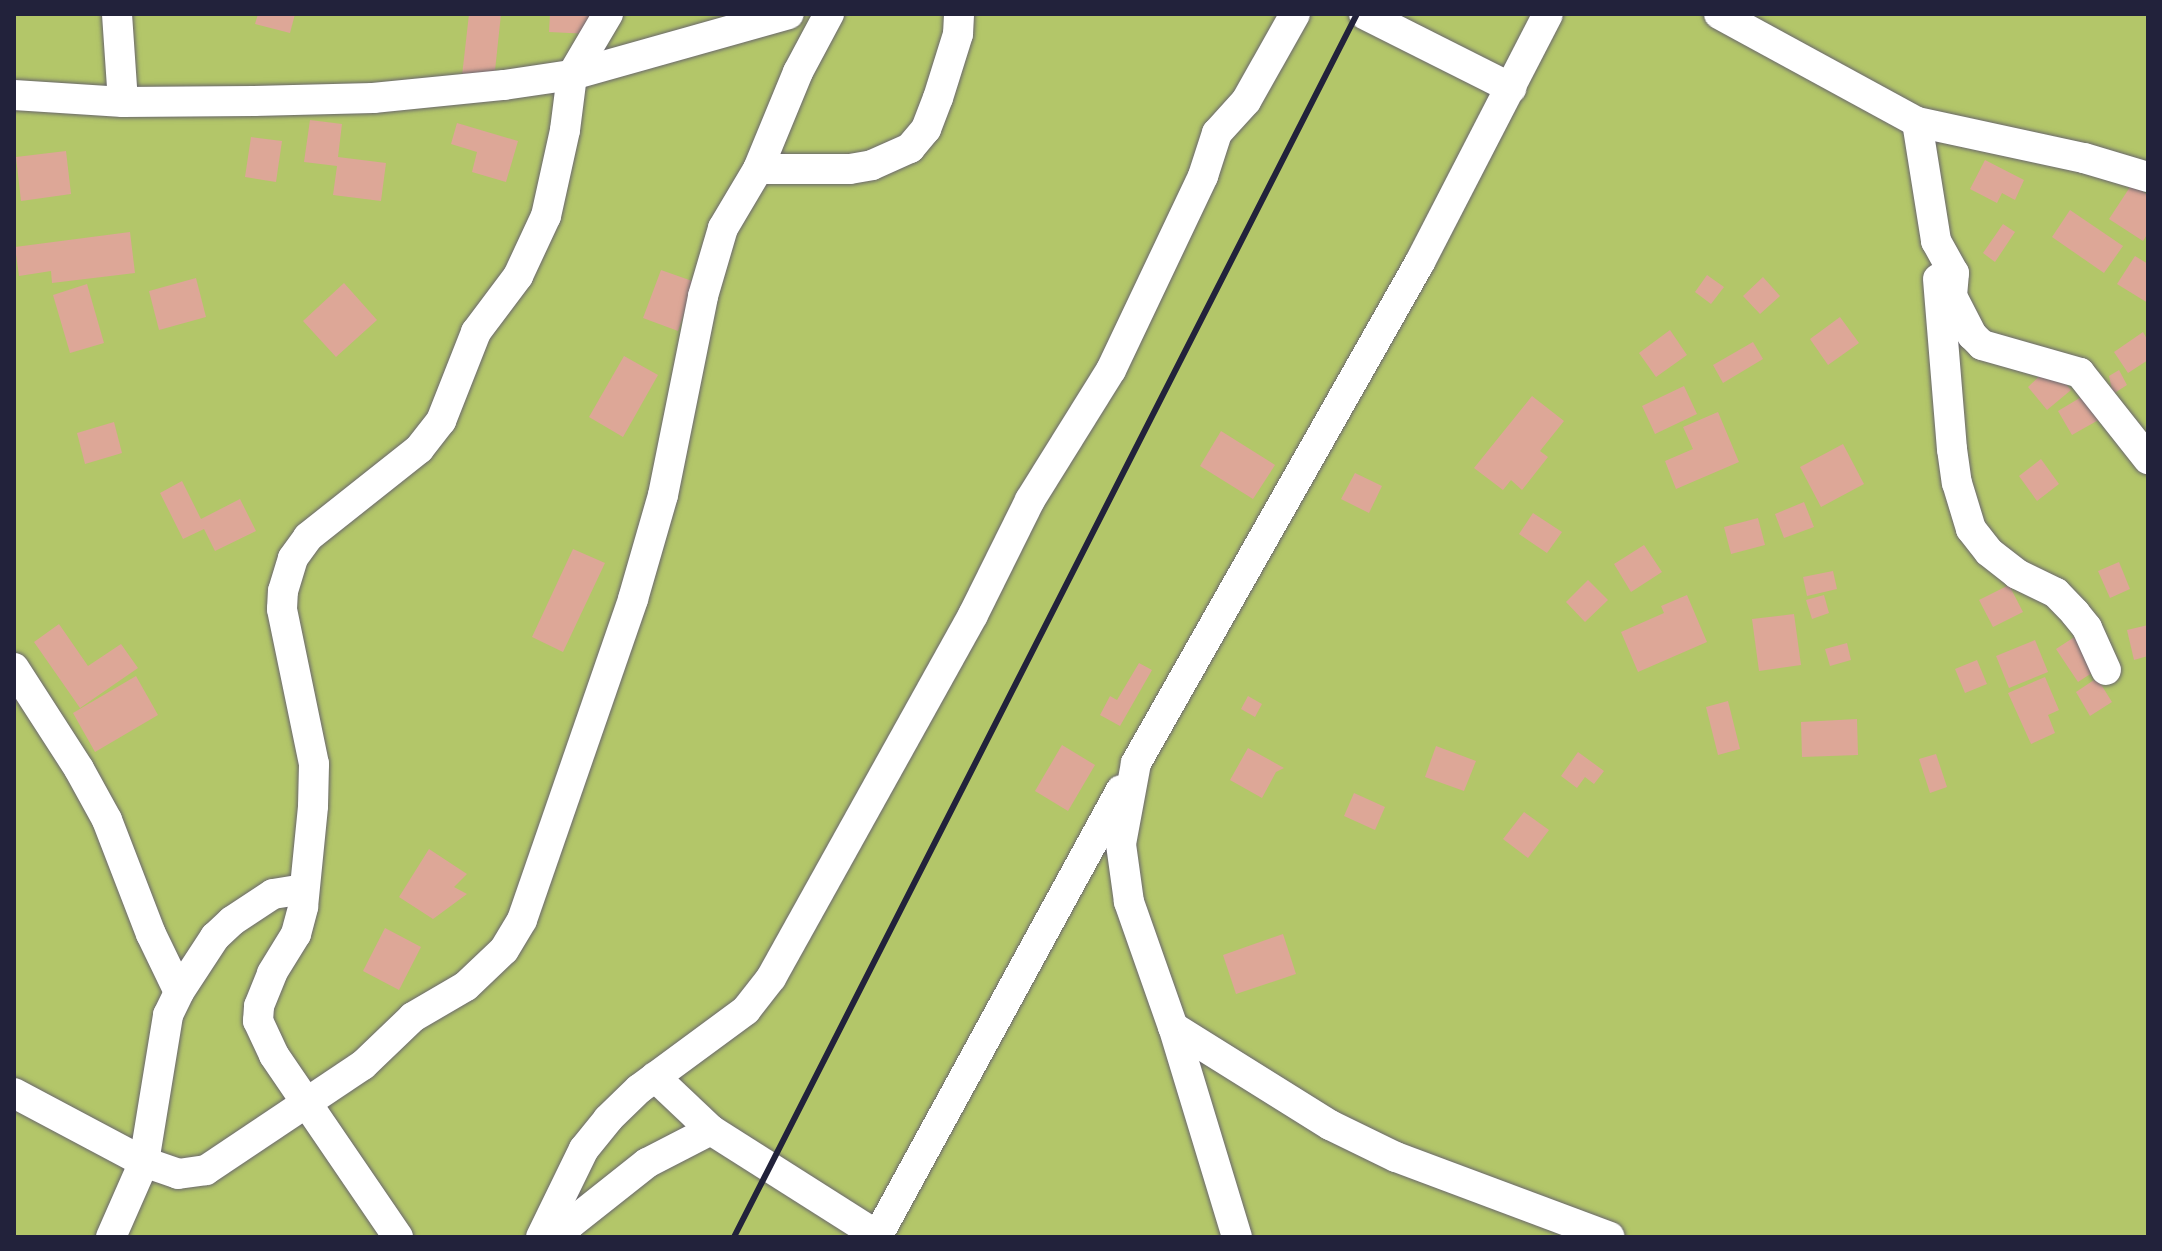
<!DOCTYPE html>
<html>
<head>
<meta charset="utf-8">
<style>
	body { margin:0 }
	#map { position:relative; width:2162px; height:1251px; overflow:hidden; background:#ede4c6; font-family:"Architects Daughter",sans-serif }
	div>[style] { position:absolute }
	[style*='--x'] { left:calc(var(--x)*1px); top:calc(var(--y)*1px); width:calc(var(--w)*1px); rotate:calc(var(--a)*1deg) }
	.green>* { inset:0; background:#b3c669 }
	.building>* { inset:0; background:#dda797 }
	.roads { filter:drop-shadow(0 0 2px #69666c) drop-shadow(0 0 2px #69666c) }
	.minor>* { height:30px; margin:-15px; padding:0 15px; transform-origin:15px; border-radius:15px; background:#fff }
	.rail>* { height:6px; margin:-3px; padding:0 3px; transform-origin:3px; border-radius:3px; background:#22223b }
	span { translate:-50% -50%; white-space:nowrap; text-align:center; line-height:1.15; -webkit-text-stroke:7px #f7f3e8; paint-order:stroke }
	.frame { position:absolute; inset:0; border:16px solid #22223b; pointer-events:none }
</style>
</head>
<body>
<div id="map">
	<div class="green">
		<div style="clip-path:polygon(14px 14px,2148px 14px,2148px 1237px,14px 1237px)"></div>
	</div>
	<div class="building">
		<div style="clip-path:polygon(258px 14px,295px 14px,290px 33px,255px 24px)"></div>
		<div style="clip-path:polygon(469px 14px,501px 14px,494px 80px,462px 76px)"></div>
		<div style="clip-path:polygon(550px 14px,591px 14px,590px 34px,549px 32px)"></div>
		<div style="clip-path:polygon(310px 120px,342px 124px,338px 157px,386px 163px,381px 201px,333px 195px,337px 166px,304px 162px)"></div>
		<div style="clip-path:polygon(457px 123px,518px 141px,506px 182px,472px 172px,477px 152px,451px 144px)"></div>
		<div style="clip-path:polygon(251px 137px,282px 141px,276px 182px,245px 177px)"></div>
		<div style="clip-path:polygon(66px 151px,71px 194px,21px 201px,16px 157px)"></div>
		<div style="clip-path:polygon(1985px 160px,2024px 180px,2015px 200px,2002px 193px,1997px 203px,1970px 189px)"></div>
		<div style="clip-path:polygon(2132px 184px,2148px 195px,2148px 233px,2143px 241px,2109px 219px)"></div>
		<div style="clip-path:polygon(2070px 210px,2123px 246px,2104px 273px,2052px 237px)"></div>
		<div style="clip-path:polygon(2003px 224px,2015px 232px,1995px 262px,1983px 253px)"></div>
		<div style="clip-path:polygon(130px 232px,135px 273px,52px 283px,51px 271px,19px 276px,15px 247px)"></div>
		<div style="clip-path:polygon(2135px 256px,2148px 264px,2148px 303px,2117px 284px)"></div>
		<div style="clip-path:polygon(661px 270px,695px 282px,678px 331px,643px 318px)"></div>
		<div style="clip-path:polygon(1707px 275px,1724px 287px,1711px 304px,1695px 292px)"></div>
		<div style="clip-path:polygon(1763px 277px,1780px 296px,1760px 314px,1743px 296px)"></div>
		<div style="clip-path:polygon(196px 278px,206px 317px,159px 330px,149px 291px)"></div>
		<div style="clip-path:polygon(344px 283px,377px 320px,336px 357px,303px 321px)"></div>
		<div style="clip-path:polygon(87px 284px,104px 343px,70px 353px,53px 295px)"></div>
		<div style="clip-path:polygon(1840px 317px,1859px 343px,1828px 365px,1810px 339px)"></div>
		<div style="clip-path:polygon(1670px 330px,1687px 355px,1656px 377px,1639px 353px)"></div>
		<div style="clip-path:polygon(2143px 332px,2148px 341px,2148px 360px,2128px 373px,2114px 352px)"></div>
		<div style="clip-path:polygon(1753px 342px,1763px 359px,1723px 383px,1713px 365px)"></div>
		<div style="clip-path:polygon(624px 356px,658px 375px,623px 437px,589px 417px)"></div>
		<div style="clip-path:polygon(2050px 366px,2071px 390px,2047px 410px,2028px 387px)"></div>
		<div style="clip-path:polygon(2119px 370px,2127px 385px,2113px 394px,2109px 376px)"></div>
		<div style="clip-path:polygon(1684px 386px,1697px 414px,1655px 434px,1642px 406px)"></div>
		<div style="clip-path:polygon(2088px 393px,2102px 418px,2072px 435px,2058px 411px)"></div>
		<div style="clip-path:polygon(1532px 396px,1564px 421px,1540px 451px,1548px 457px,1522px 490px,1511px 480px,1503px 490px,1474px 468px)"></div>
		<div style="clip-path:polygon(1718px 412px,1739px 462px,1676px 489px,1665px 461px,1693px 449px,1683px 427px)"></div>
		<div style="clip-path:polygon(114px 422px,122px 453px,85px 464px,77px 433px)"></div>
		<div style="clip-path:polygon(1221px 431px,1275px 465px,1253px 499px,1200px 466px)"></div>
		<div style="clip-path:polygon(1843px 444px,1864px 484px,1821px 507px,1800px 467px)"></div>
		<div style="clip-path:polygon(2041px 459px,2059px 484px,2037px 501px,2019px 476px)"></div>
		<div style="clip-path:polygon(1355px 473px,1382px 486px,1369px 513px,1341px 499px)"></div>
		<div style="clip-path:polygon(182px 481px,201px 519px,240px 499px,256px 531px,215px 551px,204px 529px,183px 539px,160px 493px)"></div>
		<div style="clip-path:polygon(1804px 502px,1814px 527px,1784px 538px,1775px 514px)"></div>
		<div style="clip-path:polygon(1533px 513px,1562px 532px,1547px 553px,1519px 534px)"></div>
		<div style="clip-path:polygon(1758px 518px,1765px 545px,1731px 554px,1724px 527px)"></div>
		<div style="clip-path:polygon(1644px 545px,1662px 572px,1631px 592px,1614px 564px)"></div>
		<div style="clip-path:polygon(573px 549px,605px 563px,563px 652px,532px 637px)"></div>
		<div style="clip-path:polygon(2119px 562px,2130px 589px,2110px 598px,2098px 571px)"></div>
		<div style="clip-path:polygon(1833px 571px,1837px 589px,1807px 596px,1803px 577px)"></div>
		<div style="clip-path:polygon(1588px 580px,1608px 600px,1585px 622px,1566px 602px)"></div>
		<div style="clip-path:polygon(2009px 585px,2023px 612px,1993px 627px,1979px 600px)"></div>
		<div style="clip-path:polygon(1687px 595px,1707px 642px,1638px 672px,1621px 632px,1664px 613px,1661px 606px)"></div>
		<div style="clip-path:polygon(1824px 595px,1829px 613px,1812px 619px,1806px 600px)"></div>
		<div style="clip-path:polygon(1794px 614px,1801px 665px,1759px 671px,1752px 619px)"></div>
		<div style="clip-path:polygon(59px 624px,88px 666px,121px 644px,138px 668px,80px 708px,34px 642px)"></div>
		<div style="clip-path:polygon(2148px 625px,2148px 656px,2134px 660px,2127px 630px)"></div>
		<div style="clip-path:polygon(2079px 634px,2101px 667px,2078px 682px,2056px 649px)"></div>
		<div style="clip-path:polygon(2035px 640px,2048px 672px,2009px 688px,1996px 656px)"></div>
		<div style="clip-path:polygon(1847px 643px,1851px 660px,1830px 666px,1825px 649px)"></div>
		<div style="clip-path:polygon(1977px 660px,1987px 684px,1965px 693px,1955px 669px)"></div>
		<div style="clip-path:polygon(1139px 663px,1152px 670px,1120px 726px,1100px 715px,1110px 696px,1117px 700px)"></div>
		<div style="clip-path:polygon(136px 676px,158px 715px,95px 752px,73px 713px)"></div>
		<div style="clip-path:polygon(2045px 677px,2059px 710px,2048px 715px,2055px 733px,2031px 744px,2008px 693px)"></div>
		<div style="clip-path:polygon(2097px 678px,2112px 702px,2090px 716px,2076px 692px)"></div>
		<div style="clip-path:polygon(1248px 696px,1262px 704px,1255px 717px,1241px 709px)"></div>
		<div style="clip-path:polygon(1728px 701px,1740px 749px,1718px 755px,1706px 707px)"></div>
		<div style="clip-path:polygon(1857px 719px,1858px 755px,1802px 757px,1801px 722px)"></div>
		<div style="clip-path:polygon(1062px 745px,1095px 765px,1068px 811px,1035px 791px)"></div>
		<div style="clip-path:polygon(1436px 746px,1476px 761px,1464px 791px,1425px 777px)"></div>
		<div style="clip-path:polygon(1248px 748px,1284px 768px,1276px 772px,1262px 798px,1230px 780px)"></div>
		<div style="clip-path:polygon(1578px 752px,1604px 771px,1594px 784px,1585px 777px,1577px 788px,1561px 776px)"></div>
		<div style="clip-path:polygon(1936px 754px,1947px 787px,1930px 793px,1919px 759px)"></div>
		<div style="clip-path:polygon(1354px 793px,1385px 807px,1375px 830px,1344px 816px)"></div>
		<div style="clip-path:polygon(1524px 812px,1549px 830px,1528px 858px,1503px 839px)"></div>
		<div style="clip-path:polygon(429px 849px,467px 874px,454px 887px,467px 894px,433px 919px,399px 897px)"></div>
		<div style="clip-path:polygon(385px 928px,421px 947px,399px 990px,363px 971px)"></div>
		<div style="clip-path:polygon(1283px 934px,1296px 974px,1236px 994px,1223px 955px)"></div>
	</div>
	<div class="roads">
		<div class="minor">
			<div style="--x:117;--y:14;--w:88;--a:86.1"></div>
			<div style="--x:1364;--y:14;--w:165;--a:26.7"></div>
			<div style="--x:1719;--y:14;--w:226;--a:28.6"></div>
			<div style="--x:1917;--y:122;--w:121;--a:80.9"></div>
			<div style="--x:1936;--y:241;--w:37;--a:61"></div>
			<div style="--x:1954;--y:273;--w:23;--a:95"></div>
			<div style="--x:1952;--y:296;--w:44;--a:62.9"></div>
			<div style="--x:1972;--y:335;--w:14;--a:45"></div>
			<div style="--x:1982;--y:345;--w:102;--a:15.9"></div>
			<div style="--x:2080;--y:373;--w:110;--a:51.7"></div>
			<div style="--x:14;--y:95;--w:109;--a:3.7"></div>
			<div style="--x:123;--y:102;--w:131;--a:-0.4"></div>
			<div style="--x:254;--y:101;--w:119;--a:-1.4"></div>
			<div style="--x:373;--y:98;--w:132;--a:-5.7"></div>
			<div style="--x:504;--y:85;--w:69;--a:-8.4"></div>
			<div style="--x:572;--y:75;--w:225;--a:-15.7"></div>
			<div style="--x:1917;--y:122;--w:171;--a:12.2"></div>
			<div style="--x:2084;--y:158;--w:67;--a:16.5"></div>
			<div style="--x:758;--y:169;--w:92;--a:0"></div>
			<div style="--x:850;--y:169;--w:22;--a:-10"></div>
			<div style="--x:872;--y:165;--w:42;--a:-24.1"></div>
			<div style="--x:910;--y:148;--w:25;--a:-50"></div>
			<div style="--x:926;--y:129;--w:33;--a:-69"></div>
			<div style="--x:938;--y:98;--w:67;--a:-72.6"></div>
			<div style="--x:958;--y:34;--w:20;--a:-87"></div>
			<div style="--x:1938;--y:279;--w:171;--a:85.3"></div>
			<div style="--x:1952;--y:449;--w:34;--a:82"></div>
			<div style="--x:1957;--y:483;--w:48;--a:73.1"></div>
			<div style="--x:1971;--y:529;--w:29;--a:52"></div>
			<div style="--x:1989;--y:552;--w:36;--a:38"></div>
			<div style="--x:2017;--y:574;--w:43;--a:26"></div>
			<div style="--x:2056;--y:593;--w:28;--a:46"></div>
			<div style="--x:2075;--y:613;--w:19;--a:51"></div>
			<div style="--x:2087;--y:628;--w:46;--a:65.7"></div>
			<div style="--x:14;--y:668;--w:120;--a:57.2"></div>
			<div style="--x:79;--y:769;--w:58;--a:61.2"></div>
			<div style="--x:107;--y:820;--w:122;--a:68.9"></div>
			<div style="--x:151;--y:934;--w:64;--a:64.2"></div>
			<div style="--x:1173;--y:1027;--w:185;--a:32"></div>
			<div style="--x:1330;--y:1125;--w:73;--a:25.9"></div>
			<div style="--x:1396;--y:1157;--w:228;--a:20.5"></div>
			<div style="--x:655;--y:1077;--w:77;--a:43.4"></div>
			<div style="--x:711;--y:1130;--w:198;--a:32.4"></div>
			<div style="--x:14;--y:1093;--w:147;--a:28"></div>
			<div style="--x:144;--y:1162;--w:149;--a:-80.7"></div>
			<div style="--x:168;--y:1015;--w:25;--a:-64"></div>
			<div style="--x:179;--y:992;--w:66;--a:-56.8"></div>
			<div style="--x:215;--y:937;--w:23;--a:-43"></div>
			<div style="--x:232;--y:921;--w:49;--a:-33.4"></div>
			<div style="--x:273;--y:894;--w:31;--a:-9"></div>
			<div style="--x:542;--y:1236;--w:30;--a:-23"></div>
			<div style="--x:570;--y:1224;--w:98;--a:-38.4"></div>
			<div style="--x:647;--y:1163;--w:72;--a:-27.3"></div>
			<div style="--x:111;--y:1237;--w:82;--a:-66.3"></div>
			<div style="--x:144;--y:1162;--w:36;--a:19"></div>
			<div style="--x:178;--y:1174;--w:28;--a:-8"></div>
			<div style="--x:206;--y:1170;--w:189;--a:-33.8"></div>
			<div style="--x:363;--y:1065;--w:69;--a:-43.8"></div>
			<div style="--x:413;--y:1017;--w:61;--a:-30.3"></div>
			<div style="--x:466;--y:986;--w:52;--a:-43.5"></div>
			<div style="--x:504;--y:950;--w:35;--a:-59"></div>
			<div style="--x:522;--y:920;--w:340;--a:-70.9"></div>
			<div style="--x:633;--y:599;--w:108;--a:-73.9"></div>
			<div style="--x:663;--y:495;--w:203;--a:-78.6"></div>
			<div style="--x:703;--y:296;--w:71;--a:-73.6"></div>
			<div style="--x:723;--y:228;--w:69;--a:-59.3"></div>
			<div style="--x:758;--y:169;--w:105;--a:-67.6"></div>
			<div style="--x:798;--y:72;--w:66;--a:-61.9"></div>
			<div style="--x:398;--y:1237;--w:220;--a:-124.3"></div>
			<div style="--x:274;--y:1055;--w:38;--a:-115"></div>
			<div style="--x:258;--y:1021;--w:15;--a:-86"></div>
			<div style="--x:259;--y:1006;--w:35;--a:-68"></div>
			<div style="--x:272;--y:973;--w:46;--a:-58.4"></div>
			<div style="--x:296;--y:934;--w:28;--a:-75"></div>
			<div style="--x:303;--y:907;--w:101;--a:-84.3"></div>
			<div style="--x:313;--y:806;--w:42;--a:-88.6"></div>
			<div style="--x:314;--y:764;--w:158;--a:-101.7"></div>
			<div style="--x:282;--y:609;--w:18;--a:-87"></div>
			<div style="--x:283;--y:591;--w:34;--a:-73"></div>
			<div style="--x:293;--y:558;--w:26;--a:-54"></div>
			<div style="--x:308;--y:537;--w:142;--a:-38.4"></div>
			<div style="--x:419;--y:449;--w:36;--a:-52"></div>
			<div style="--x:441;--y:421;--w:96;--a:-68.5"></div>
			<div style="--x:476;--y:332;--w:70;--a:-53.1"></div>
			<div style="--x:518;--y:276;--w:66;--a:-65"></div>
			<div style="--x:546;--y:216;--w:88;--a:-77.5"></div>
			<div style="--x:565;--y:130;--w:55;--a:-82.7"></div>
			<div style="--x:572;--y:75;--w:71;--a:-59.5"></div>
			<div style="--x:541;--y:1237;--w:98;--a:-64"></div>
			<div style="--x:584;--y:1149;--w:38;--a:-51"></div>
			<div style="--x:608;--y:1119;--w:43;--a:-44.1"></div>
			<div style="--x:639;--y:1089;--w:133;--a:-36.4"></div>
			<div style="--x:746;--y:1010;--w:41;--a:-52"></div>
			<div style="--x:771;--y:978;--w:415;--a:-60.9"></div>
			<div style="--x:973;--y:615;--w:128;--a:-63.6"></div>
			<div style="--x:1030;--y:500;--w:153;--a:-58.1"></div>
			<div style="--x:1111;--y:370;--w:215;--a:-64.6"></div>
			<div style="--x:1203;--y:176;--w:45;--a:-72"></div>
			<div style="--x:1217;--y:133;--w:43;--a:-47.8"></div>
			<div style="--x:1246;--y:101;--w:100;--a:-60.6"></div>
			<div style="--x:877;--y:1237;--w:509;--a:-61.37"></div>
			<div style="--x:1237;--y:1237;--w:220;--a:-106.9"></div>
			<div style="--x:1173;--y:1027;--w:133;--a:-109.4"></div>
			<div style="--x:1129;--y:902;--w:59;--a:-97.9"></div>
			<div style="--x:1121;--y:844;--w:82;--a:-79.5"></div>
			<div style="--x:1136;--y:763;--w:576;--a:-60.45"></div>
			<div style="--x:1420;--y:262;--w:279;--a:-62.7"></div>
		</div>
	</div>
	<div class="rail">
		<div style="--x:734;--y:1237;--w:1373;--a:-63.01"></div>
	</div>
	<div class="frame"></div>
</div>
</body>
</html>
